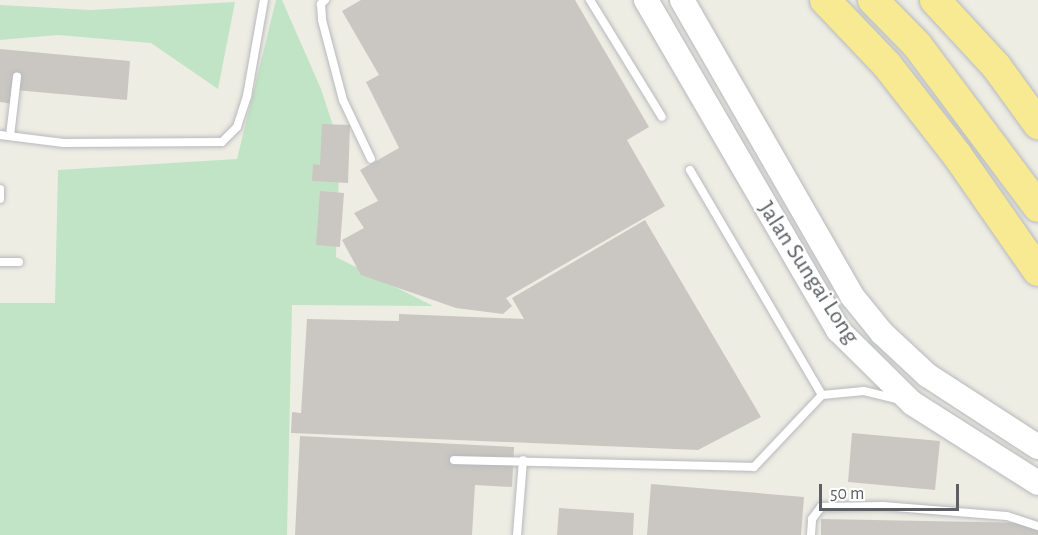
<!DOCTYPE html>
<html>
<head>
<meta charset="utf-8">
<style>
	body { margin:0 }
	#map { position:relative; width:1038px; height:535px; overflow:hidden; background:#eeede4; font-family:"Alegreya Sans",sans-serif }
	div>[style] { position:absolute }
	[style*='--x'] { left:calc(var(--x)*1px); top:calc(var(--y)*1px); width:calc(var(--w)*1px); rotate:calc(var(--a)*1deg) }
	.green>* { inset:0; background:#c2e4c6 }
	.building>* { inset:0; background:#cac7c2 }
	.roads { filter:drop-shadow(0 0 2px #b7b9bd) drop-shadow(0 0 2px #b7b9bd) }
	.lane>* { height:8px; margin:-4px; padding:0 4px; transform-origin:4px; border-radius:4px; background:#fff }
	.secondary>* { height:24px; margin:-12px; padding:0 12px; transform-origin:12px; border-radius:12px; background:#fff }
	.highway>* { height:30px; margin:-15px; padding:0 15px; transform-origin:15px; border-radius:15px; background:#f7ea92 }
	span { translate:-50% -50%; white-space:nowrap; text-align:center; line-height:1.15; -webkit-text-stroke:4.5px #fff; paint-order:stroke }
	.street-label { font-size:24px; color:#5c5f64 }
	.scale { position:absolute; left:819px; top:484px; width:140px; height:27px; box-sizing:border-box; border:3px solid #5c5f64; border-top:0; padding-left:8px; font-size:18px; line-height:21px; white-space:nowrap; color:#5c5f64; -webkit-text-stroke:4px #fff; paint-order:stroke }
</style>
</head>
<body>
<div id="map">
	<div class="green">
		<div style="clip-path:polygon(276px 0,282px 0,321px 89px,340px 147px,336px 257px,433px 306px,292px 305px,287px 535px,0 535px,0 303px,55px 303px,58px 170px,237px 159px)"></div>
		<div style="clip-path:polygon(235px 2px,218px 89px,151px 43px,58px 35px,0 40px,0 5px,90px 10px)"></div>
	</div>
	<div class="building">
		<div style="clip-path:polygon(361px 0,575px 0,649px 127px,627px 140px,665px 206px,506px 298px,512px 306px,503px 314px,456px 308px,361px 275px,342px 240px,364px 228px,354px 213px,378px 201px,360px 170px,399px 148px,366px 82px,379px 75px,342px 11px)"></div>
		<div style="clip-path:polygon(0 49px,130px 61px,127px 100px,15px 90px,14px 104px,0 102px)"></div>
		<div style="clip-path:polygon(322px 124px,350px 125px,348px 183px,312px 181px,313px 164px,320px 165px)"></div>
		<div style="clip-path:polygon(320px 191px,344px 193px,340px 247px,316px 245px)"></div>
		<div style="clip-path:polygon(645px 220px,761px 417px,698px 450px,291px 433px,292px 412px,301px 413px,307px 319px,399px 321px,399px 314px,524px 319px,512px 298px)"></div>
		<div style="clip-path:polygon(852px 433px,940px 441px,935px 490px,848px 482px)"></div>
		<div style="clip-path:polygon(300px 436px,514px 447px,512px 487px,475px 485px,472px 535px,295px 535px)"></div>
		<div style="clip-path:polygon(651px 484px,804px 497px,801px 535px,647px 535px)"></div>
		<div style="clip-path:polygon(559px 508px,634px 513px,633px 535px,557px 535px)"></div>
		<div style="clip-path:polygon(821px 519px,1028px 523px,1038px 529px,1038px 535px,821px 535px)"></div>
	</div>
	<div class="roads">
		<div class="lane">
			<div style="--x:325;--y:0;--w:6;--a:135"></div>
			<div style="--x:321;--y:4;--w:16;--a:86"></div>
			<div style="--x:322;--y:20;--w:83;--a:75.3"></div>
			<div style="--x:343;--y:100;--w:65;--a:64.6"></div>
			<div style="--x:590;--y:0;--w:137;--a:58.4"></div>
			<div style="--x:0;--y:135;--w:64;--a:7.1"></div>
			<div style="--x:64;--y:143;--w:158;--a:-0.4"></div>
			<div style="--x:222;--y:142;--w:21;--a:-45"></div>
			<div style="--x:237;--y:127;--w:33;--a:-72"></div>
			<div style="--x:247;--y:96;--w:97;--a:-80"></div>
			<div style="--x:10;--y:136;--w:60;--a:-83.3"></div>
			<div style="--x:690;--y:170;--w:261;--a:59.6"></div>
			<div style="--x:822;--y:395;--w:42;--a:-5.4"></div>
			<div style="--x:864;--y:391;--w:37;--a:14"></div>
			<div style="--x:0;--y:199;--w:10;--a:-90"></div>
			<div style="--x:0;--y:262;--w:19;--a:0"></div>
			<div style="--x:454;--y:460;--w:300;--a:1.3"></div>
			<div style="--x:754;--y:467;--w:99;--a:-46.6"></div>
			<div style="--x:517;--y:535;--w:75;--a:-85.4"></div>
			<div style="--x:811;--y:535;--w:16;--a:-86"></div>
			<div style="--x:812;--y:519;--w:15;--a:-53"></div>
			<div style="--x:821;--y:507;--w:62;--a:-0.9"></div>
			<div style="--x:883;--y:506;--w:124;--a:4.6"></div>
			<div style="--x:1007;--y:516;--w:33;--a:18"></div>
		</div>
		<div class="secondary">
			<div style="--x:646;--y:0;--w:382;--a:59.8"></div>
			<div style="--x:838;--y:330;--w:104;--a:44.6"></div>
			<div style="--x:912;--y:403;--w:149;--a:32.4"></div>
			<div style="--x:682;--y:0;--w:341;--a:60.1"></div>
			<div style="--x:852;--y:296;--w:48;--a:51"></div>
			<div style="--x:882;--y:333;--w:62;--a:43"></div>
			<div style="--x:927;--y:375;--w:132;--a:33"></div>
		</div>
		<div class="highway">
			<div style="--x:825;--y:0;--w:90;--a:46.4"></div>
			<div style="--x:887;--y:65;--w:114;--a:52.1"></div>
			<div style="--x:957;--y:155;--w:141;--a:55.1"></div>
			<div style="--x:873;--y:0;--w:63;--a:45.6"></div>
			<div style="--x:917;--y:45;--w:202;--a:53.2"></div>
			<div style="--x:935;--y:0;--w:90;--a:47.3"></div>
			<div style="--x:996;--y:66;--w:72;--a:54.1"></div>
		</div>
	</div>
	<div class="street-label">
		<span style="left:808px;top:273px;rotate:57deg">Jalan Sungai Long</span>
	</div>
	<div class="scale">50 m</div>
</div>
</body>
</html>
